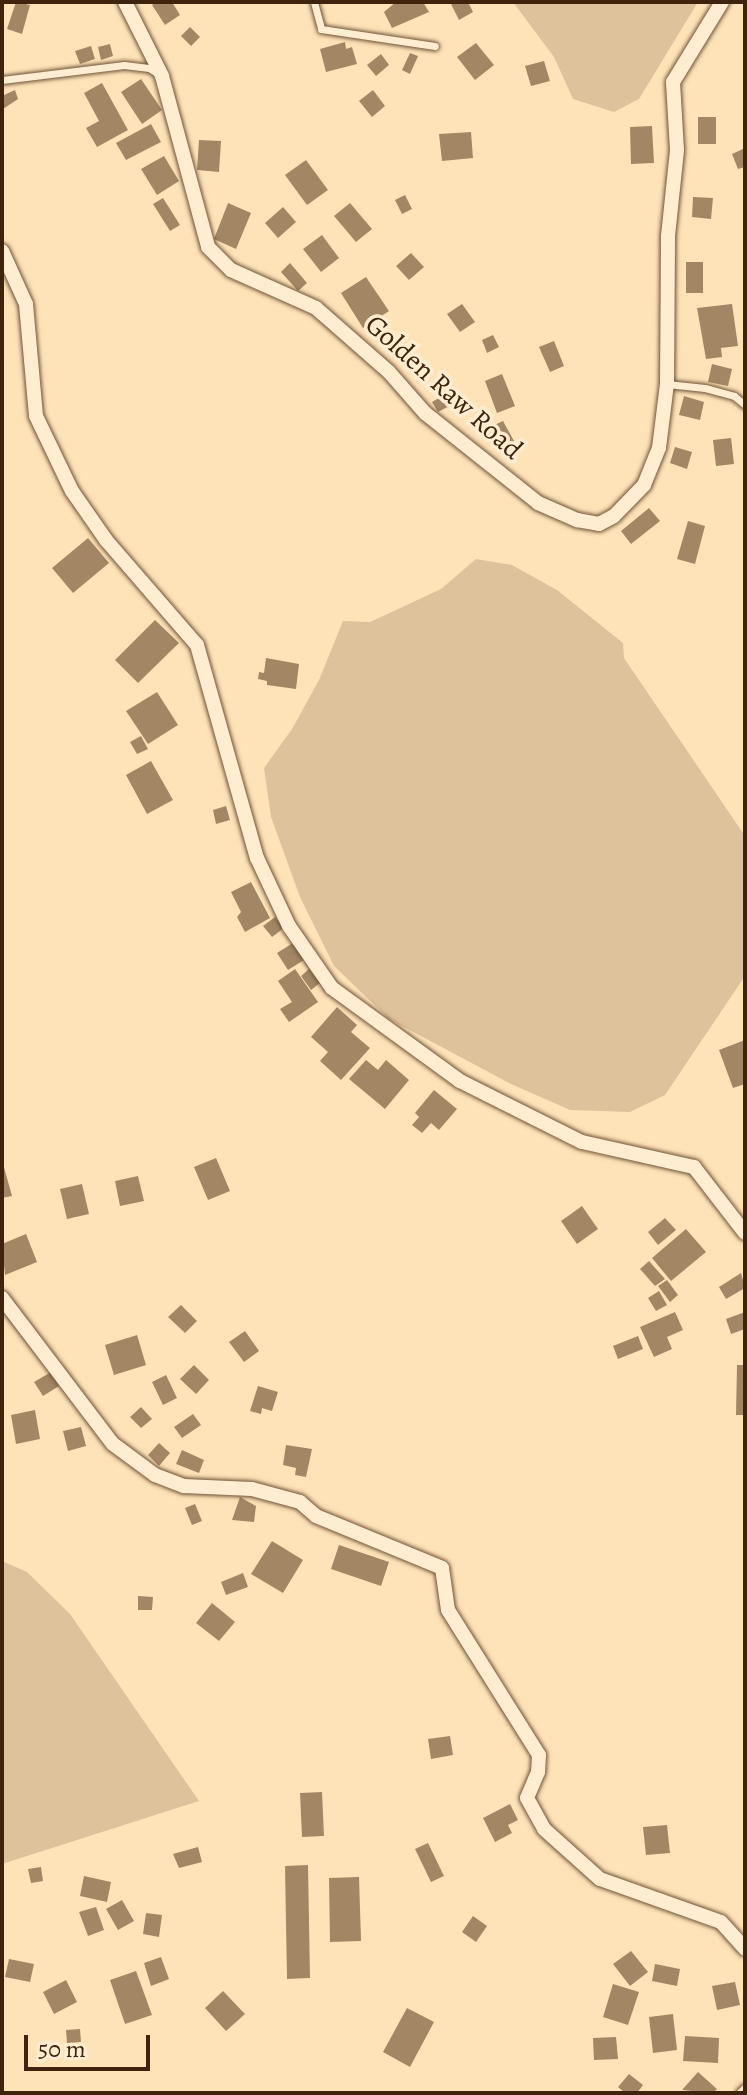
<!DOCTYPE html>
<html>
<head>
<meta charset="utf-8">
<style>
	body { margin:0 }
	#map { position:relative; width:747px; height:2095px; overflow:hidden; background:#ffe3b8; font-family:Alegreya,serif }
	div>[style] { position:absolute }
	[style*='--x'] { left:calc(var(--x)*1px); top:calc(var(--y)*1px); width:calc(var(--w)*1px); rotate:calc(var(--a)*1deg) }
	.green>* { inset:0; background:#dec29b }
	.building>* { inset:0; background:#a38765 }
	.roads { filter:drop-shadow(0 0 2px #6f5337) drop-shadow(0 0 2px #6f5337) }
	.service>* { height:7px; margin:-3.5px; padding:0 3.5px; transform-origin:3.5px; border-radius:3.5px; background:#ffedd1 }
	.minor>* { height:14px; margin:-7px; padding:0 7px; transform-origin:7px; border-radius:7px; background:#ffedd1 }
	span { translate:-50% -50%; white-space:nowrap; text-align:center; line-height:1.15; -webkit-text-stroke:7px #ffedd1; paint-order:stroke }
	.street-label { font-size:28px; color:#3f230c }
	.frame { position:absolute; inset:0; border:4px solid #3f230c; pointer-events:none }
	.scale { position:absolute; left:24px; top:2035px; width:126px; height:36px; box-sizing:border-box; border:4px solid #3f230c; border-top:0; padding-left:10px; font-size:24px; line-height:28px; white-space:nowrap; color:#3f230c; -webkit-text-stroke:6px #ffedd1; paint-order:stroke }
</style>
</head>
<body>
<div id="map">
	<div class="green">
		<div style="clip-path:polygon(513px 2px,698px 2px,639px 99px,614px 112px,573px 99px,554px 57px)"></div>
		<div style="clip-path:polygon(476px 559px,512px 565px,557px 590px,623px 643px,624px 658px,745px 836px,745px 976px,665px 1095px,630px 1112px,570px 1110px,511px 1084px,389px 1019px,334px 966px,300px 897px,271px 817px,264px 768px,292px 729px,319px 680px,343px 621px,370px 622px,396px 610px,441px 589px)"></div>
		<div style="clip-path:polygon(2px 1561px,27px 1572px,70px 1614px,199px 1801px,2px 1864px)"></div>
	</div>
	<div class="building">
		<div style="clip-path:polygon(16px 2px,30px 5px,22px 34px,7px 29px)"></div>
		<div style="clip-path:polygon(156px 2px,172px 2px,180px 15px,165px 25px,152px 5px)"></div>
		<div style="clip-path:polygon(396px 2px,423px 2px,429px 12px,392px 28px,384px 12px)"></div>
		<div style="clip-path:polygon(450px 2px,468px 2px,473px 12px,459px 20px)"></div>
		<div style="clip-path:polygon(190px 27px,200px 37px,191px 46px,181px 36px)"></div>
		<div style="clip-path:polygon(345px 42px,346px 49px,352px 47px,357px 64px,326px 72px,320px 49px)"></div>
		<div style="clip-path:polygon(476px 43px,494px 65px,475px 80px,457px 57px)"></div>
		<div style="clip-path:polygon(110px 44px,113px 56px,101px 60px,98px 47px)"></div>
		<div style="clip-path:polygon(91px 46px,95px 59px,80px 64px,75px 51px)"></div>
		<div style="clip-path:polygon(410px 53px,418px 56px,410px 74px,402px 70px)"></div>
		<div style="clip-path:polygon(381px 54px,389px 65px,376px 76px,367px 65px)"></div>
		<div style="clip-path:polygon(544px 61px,550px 81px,531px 86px,525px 66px)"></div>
		<div style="clip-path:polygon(141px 79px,162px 110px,142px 124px,121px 92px)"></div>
		<div style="clip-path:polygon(102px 83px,128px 130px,97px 147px,86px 128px,99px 121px,84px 93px)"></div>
		<div style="clip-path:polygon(15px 90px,18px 99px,3px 109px,2px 96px)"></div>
		<div style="clip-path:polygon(373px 90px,385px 106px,372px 117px,359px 101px)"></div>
		<div style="clip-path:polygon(698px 117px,716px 117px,716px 144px,698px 144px)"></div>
		<div style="clip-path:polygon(151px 124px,161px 142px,126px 160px,116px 143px)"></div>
		<div style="clip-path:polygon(652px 126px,654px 163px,631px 164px,630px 127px)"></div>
		<div style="clip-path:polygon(471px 132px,473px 158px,442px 161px,439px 134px)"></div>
		<div style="clip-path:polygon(199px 140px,221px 141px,219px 172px,197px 170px)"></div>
		<div style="clip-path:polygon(745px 148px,745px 167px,738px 169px,732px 154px)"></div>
		<div style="clip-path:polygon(164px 156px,179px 181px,157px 195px,141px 169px)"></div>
		<div style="clip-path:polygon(306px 160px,328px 190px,307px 205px,285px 175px)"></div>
		<div style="clip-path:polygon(405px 195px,412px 209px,402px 214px,395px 200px)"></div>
		<div style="clip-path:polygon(693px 197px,713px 198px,711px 219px,692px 217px)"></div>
		<div style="clip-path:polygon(163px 198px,180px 225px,170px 231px,153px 204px)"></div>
		<div style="clip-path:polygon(228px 203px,251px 213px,236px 249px,214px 239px)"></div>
		<div style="clip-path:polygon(350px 203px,372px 229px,356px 242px,334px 216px)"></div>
		<div style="clip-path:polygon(283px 207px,296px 222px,278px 238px,265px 223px)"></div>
		<div style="clip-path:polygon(322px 235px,339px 258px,321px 272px,303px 249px)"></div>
		<div style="clip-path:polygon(411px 253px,424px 267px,409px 280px,396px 266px)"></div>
		<div style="clip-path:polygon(686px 262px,703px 262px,703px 293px,686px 293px)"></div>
		<div style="clip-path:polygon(290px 263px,307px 283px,298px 291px,281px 272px)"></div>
		<div style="clip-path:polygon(366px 277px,389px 311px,363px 328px,341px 293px)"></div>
		<div style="clip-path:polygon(462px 304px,475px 322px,460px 332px,447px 314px)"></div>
		<div style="clip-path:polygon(732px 304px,738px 346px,721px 348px,722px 357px,706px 359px,697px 308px)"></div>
		<div style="clip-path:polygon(493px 335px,499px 347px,487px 353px,482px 340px)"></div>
		<div style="clip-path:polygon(554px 341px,564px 366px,550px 372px,539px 347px)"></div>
		<div style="clip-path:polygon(712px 364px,732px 369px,728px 386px,708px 382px)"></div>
		<div style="clip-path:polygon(502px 374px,515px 406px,497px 413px,485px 381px)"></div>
		<div style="clip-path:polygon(451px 391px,457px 402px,438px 412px,432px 402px)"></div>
		<div style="clip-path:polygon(684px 396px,704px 402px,700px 420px,679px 415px)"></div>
		<div style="clip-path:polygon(503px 421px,514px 441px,500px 449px,488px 428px)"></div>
		<div style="clip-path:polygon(731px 438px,734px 464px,716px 466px,713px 440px)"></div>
		<div style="clip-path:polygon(675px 447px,692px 452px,687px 469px,670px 463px)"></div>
		<div style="clip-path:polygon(649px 508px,660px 521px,631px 544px,621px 531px)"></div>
		<div style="clip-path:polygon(688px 521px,705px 526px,695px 564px,677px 559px)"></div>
		<div style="clip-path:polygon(88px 538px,109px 563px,73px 593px,52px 568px)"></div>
		<div style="clip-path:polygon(155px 620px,179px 643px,138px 683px,115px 660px)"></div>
		<div style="clip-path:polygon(266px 658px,299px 664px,296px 689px,267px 685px,267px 681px,258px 679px,259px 672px,264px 673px)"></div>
		<div style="clip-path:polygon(157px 692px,178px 725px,148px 744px,126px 711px)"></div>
		<div style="clip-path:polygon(141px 736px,148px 749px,137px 754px,130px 742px)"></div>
		<div style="clip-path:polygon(151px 761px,173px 800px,147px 814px,126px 775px)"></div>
		<div style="clip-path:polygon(226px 806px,230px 820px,216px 824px,213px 810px)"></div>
		<div style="clip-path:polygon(251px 882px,270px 918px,245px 932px,237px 917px,241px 912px,231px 892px)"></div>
		<div style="clip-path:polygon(275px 917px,284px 928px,272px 937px,263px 926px)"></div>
		<div style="clip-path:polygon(293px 943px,304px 960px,288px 970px,277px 953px)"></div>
		<div style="clip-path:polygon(295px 969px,318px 1002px,289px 1022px,280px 1009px,292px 1002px,278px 981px)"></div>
		<div style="clip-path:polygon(309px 969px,320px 983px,311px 990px,301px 976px)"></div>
		<div style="clip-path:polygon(337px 1007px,357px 1025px,351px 1032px,370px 1048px,341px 1080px,320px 1061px,328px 1052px,311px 1037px)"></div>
		<div style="clip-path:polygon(745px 1040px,745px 1084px,733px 1088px,719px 1050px)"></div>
		<div style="clip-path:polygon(366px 1060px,378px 1070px,386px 1060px,409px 1080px,385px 1109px,349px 1079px)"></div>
		<div style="clip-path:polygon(434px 1090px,457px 1109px,439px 1130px,431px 1123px,422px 1133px,412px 1125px,419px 1117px,415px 1113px)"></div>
		<div style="clip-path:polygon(216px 1158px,230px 1191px,208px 1200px,194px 1167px)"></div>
		<div style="clip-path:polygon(2px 1160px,12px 1196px,2px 1198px)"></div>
		<div style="clip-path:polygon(138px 1176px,144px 1201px,120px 1206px,115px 1181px)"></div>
		<div style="clip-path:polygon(82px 1184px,89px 1214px,67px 1219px,60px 1189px)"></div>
		<div style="clip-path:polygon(582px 1206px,598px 1229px,577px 1244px,561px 1221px)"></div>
		<div style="clip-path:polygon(665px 1218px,676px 1230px,658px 1245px,648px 1232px)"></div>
		<div style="clip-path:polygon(686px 1229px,706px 1252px,671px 1281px,652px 1258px)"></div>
		<div style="clip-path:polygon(26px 1234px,37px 1262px,5px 1275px,2px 1244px)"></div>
		<div style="clip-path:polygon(649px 1261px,665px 1279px,655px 1286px,640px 1269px)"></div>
		<div style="clip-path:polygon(741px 1273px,745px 1288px,726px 1299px,719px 1287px)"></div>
		<div style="clip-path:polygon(667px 1280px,678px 1295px,670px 1302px,658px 1286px)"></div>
		<div style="clip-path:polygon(659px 1291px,667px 1305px,656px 1311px,648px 1298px)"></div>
		<div style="clip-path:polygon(181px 1305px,197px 1321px,185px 1333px,168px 1317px)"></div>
		<div style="clip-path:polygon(675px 1312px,683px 1330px,667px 1337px,672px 1349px,654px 1357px,640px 1327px)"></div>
		<div style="clip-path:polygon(745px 1312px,745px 1329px,731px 1334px,726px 1319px)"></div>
		<div style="clip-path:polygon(245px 1331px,259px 1351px,244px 1362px,229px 1342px)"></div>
		<div style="clip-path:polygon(137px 1335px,146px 1365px,114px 1375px,105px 1345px)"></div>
		<div style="clip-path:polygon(638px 1336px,643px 1349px,618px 1359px,613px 1346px)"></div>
		<div style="clip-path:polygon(194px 1365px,209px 1380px,196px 1394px,180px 1379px)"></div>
		<div style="clip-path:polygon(737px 1365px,745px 1365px,745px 1415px,736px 1415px)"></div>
		<div style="clip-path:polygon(51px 1372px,59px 1386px,43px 1396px,34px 1382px)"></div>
		<div style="clip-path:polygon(166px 1375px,177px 1398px,163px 1405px,152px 1382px)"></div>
		<div style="clip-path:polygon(258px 1386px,278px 1392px,272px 1411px,262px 1408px,261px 1414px,250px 1411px)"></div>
		<div style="clip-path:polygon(141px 1407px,152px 1419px,141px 1428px,130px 1417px)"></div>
		<div style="clip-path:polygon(35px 1410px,40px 1439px,16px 1444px,11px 1415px)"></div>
		<div style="clip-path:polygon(193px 1414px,201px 1425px,182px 1438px,174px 1427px)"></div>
		<div style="clip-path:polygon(81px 1427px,86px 1446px,68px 1451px,63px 1431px)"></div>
		<div style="clip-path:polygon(159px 1443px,170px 1453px,159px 1466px,148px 1455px)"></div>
		<div style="clip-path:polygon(286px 1445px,312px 1449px,306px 1477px,295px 1475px,296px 1468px,283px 1465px)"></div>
		<div style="clip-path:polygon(182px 1450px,204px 1460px,199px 1473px,176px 1464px)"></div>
		<div style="clip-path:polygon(240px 1497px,256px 1506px,254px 1522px,232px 1520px)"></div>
		<div style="clip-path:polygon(195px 1504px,202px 1521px,192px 1525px,185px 1508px)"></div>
		<div style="clip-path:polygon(272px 1541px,303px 1560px,283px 1593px,251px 1574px)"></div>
		<div style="clip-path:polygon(339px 1545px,389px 1562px,381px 1586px,331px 1569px)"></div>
		<div style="clip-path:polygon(243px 1573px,248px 1587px,226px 1595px,221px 1582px)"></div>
		<div style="clip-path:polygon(138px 1596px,153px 1597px,152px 1610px,138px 1610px)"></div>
		<div style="clip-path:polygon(212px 1603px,235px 1622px,219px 1641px,196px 1623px)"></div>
		<div style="clip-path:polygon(450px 1736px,453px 1755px,431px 1759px,428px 1739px)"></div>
		<div style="clip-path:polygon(322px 1792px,324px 1836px,302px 1837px,300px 1793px)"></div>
		<div style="clip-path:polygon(510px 1804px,518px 1820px,508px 1825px,512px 1833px,495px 1842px,483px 1818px)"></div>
		<div style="clip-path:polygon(667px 1825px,670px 1853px,646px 1855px,643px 1827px)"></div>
		<div style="clip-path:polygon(428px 1843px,444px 1876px,431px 1882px,415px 1849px)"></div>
		<div style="clip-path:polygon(198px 1847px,202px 1862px,179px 1868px,173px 1854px)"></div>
		<div style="clip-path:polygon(308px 1865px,310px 1978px,287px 1979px,285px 1866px)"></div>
		<div style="clip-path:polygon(41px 1867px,43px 1881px,31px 1883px,28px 1869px)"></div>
		<div style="clip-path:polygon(84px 1876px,111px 1882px,107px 1902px,80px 1896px)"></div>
		<div style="clip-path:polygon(359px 1877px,361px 1941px,330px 1942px,329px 1878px)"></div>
		<div style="clip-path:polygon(122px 1900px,134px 1921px,118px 1930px,106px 1909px)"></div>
		<div style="clip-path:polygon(96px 1907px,104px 1930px,88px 1936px,79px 1912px)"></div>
		<div style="clip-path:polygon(146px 1913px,162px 1915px,159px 1937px,143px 1934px)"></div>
		<div style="clip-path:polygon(473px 1916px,487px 1926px,476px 1942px,462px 1932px)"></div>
		<div style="clip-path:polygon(631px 1951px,648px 1972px,630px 1986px,613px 1964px)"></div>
		<div style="clip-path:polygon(161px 1957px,169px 1979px,151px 1986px,144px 1963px)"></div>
		<div style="clip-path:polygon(9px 1959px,34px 1964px,30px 1982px,5px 1977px)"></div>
		<div style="clip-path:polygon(655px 1964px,680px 1969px,677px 1986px,652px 1981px)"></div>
		<div style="clip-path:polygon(136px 1971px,152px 2015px,125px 2024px,110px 1980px)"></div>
		<div style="clip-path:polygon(66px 1980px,77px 2002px,54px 2014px,43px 1992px)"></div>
		<div style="clip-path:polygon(735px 1982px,740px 2005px,717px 2010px,712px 1986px)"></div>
		<div style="clip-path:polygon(613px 1984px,639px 1992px,628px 2025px,603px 2017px)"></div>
		<div style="clip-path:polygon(223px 1991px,245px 2014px,226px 2031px,205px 2008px)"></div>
		<div style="clip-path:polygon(407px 2008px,434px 2022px,410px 2067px,383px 2052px)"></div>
		<div style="clip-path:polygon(673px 2014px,677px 2050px,653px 2053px,649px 2017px)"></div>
		<div style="clip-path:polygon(80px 2029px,81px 2042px,67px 2043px,66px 2030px)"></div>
		<div style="clip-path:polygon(685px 2036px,719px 2038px,718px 2063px,683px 2061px)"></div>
		<div style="clip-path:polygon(616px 2037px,618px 2059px,594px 2060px,593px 2038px)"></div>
		<div style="clip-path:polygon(698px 2072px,717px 2089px,713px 2093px,682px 2090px)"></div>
		<div style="clip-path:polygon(629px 2074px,643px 2085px,637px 2093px,625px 2093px,618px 2087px)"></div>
	</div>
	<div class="roads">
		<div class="service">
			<div style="--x:314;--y:2;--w:28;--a:75"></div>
			<div style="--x:321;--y:29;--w:115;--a:8.5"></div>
			<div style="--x:2;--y:80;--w:123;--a:-7"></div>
			<div style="--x:124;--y:65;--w:25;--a:7"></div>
			<div style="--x:149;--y:68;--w:9;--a:32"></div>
			<div style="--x:667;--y:384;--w:38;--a:6"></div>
			<div style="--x:705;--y:388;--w:30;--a:15"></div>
			<div style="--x:734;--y:396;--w:14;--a:39"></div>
			<div style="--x:739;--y:2093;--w:8;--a:-45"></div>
		</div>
		<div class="minor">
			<div style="--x:125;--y:2;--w:83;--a:63.4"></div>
			<div style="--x:162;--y:76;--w:177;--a:74.9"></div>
			<div style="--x:208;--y:247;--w:33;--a:45"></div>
			<div style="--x:231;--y:270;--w:93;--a:24.1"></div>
			<div style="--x:316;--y:308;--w:97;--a:41.2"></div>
			<div style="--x:389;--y:372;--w:55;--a:48.7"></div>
			<div style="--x:425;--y:413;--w:144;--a:38.5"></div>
			<div style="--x:538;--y:503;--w:43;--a:23.6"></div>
			<div style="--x:577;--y:520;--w:22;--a:10"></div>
			<div style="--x:599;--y:524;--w:17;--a:-28"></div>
			<div style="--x:614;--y:516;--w:43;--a:-45.9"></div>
			<div style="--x:644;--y:485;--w:40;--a:-68"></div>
			<div style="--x:659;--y:448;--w:64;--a:-82.9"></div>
			<div style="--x:667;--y:384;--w:148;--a:-89.6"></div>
			<div style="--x:668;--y:236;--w:86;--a:-84"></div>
			<div style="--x:677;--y:150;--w:68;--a:-93.4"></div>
			<div style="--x:673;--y:82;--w:94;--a:-58.5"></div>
			<div style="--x:2;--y:251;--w:58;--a:65.6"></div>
			<div style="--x:26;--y:304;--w:112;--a:84.9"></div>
			<div style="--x:36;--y:416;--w:83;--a:64.4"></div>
			<div style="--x:72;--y:491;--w:60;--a:55.2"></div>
			<div style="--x:106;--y:540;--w:139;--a:49.1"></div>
			<div style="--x:197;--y:645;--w:221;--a:74.3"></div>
			<div style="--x:257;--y:858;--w:75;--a:64.8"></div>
			<div style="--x:289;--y:926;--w:75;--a:55.3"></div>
			<div style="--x:332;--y:988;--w:158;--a:36"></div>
			<div style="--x:460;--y:1081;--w:136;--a:26.6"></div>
			<div style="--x:582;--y:1142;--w:115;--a:12.6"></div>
			<div style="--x:694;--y:1167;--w:83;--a:52.3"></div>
			<div style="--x:2;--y:1298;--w:183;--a:52.8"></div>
			<div style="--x:113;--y:1444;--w:52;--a:36.4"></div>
			<div style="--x:155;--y:1475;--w:31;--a:21"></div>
			<div style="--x:184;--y:1486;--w:68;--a:2.5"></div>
			<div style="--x:252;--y:1489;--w:50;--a:15.2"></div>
			<div style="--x:300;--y:1502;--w:21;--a:41"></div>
			<div style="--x:316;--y:1516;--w:136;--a:22.4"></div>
			<div style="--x:442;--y:1568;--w:42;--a:81.9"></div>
			<div style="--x:448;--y:1610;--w:171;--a:57.9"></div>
			<div style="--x:539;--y:1755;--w:17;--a:93"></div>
			<div style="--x:538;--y:1772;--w:28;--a:113"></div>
			<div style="--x:527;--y:1798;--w:35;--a:61"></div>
			<div style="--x:544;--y:1829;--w:75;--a:41.8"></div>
			<div style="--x:600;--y:1879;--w:128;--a:19.6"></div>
			<div style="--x:721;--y:1922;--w:36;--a:48"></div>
		</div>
	</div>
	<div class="street-label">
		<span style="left:444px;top:387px;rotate:42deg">Golden Raw Road</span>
	</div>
	<div class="frame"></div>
	<div class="scale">50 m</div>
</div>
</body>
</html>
